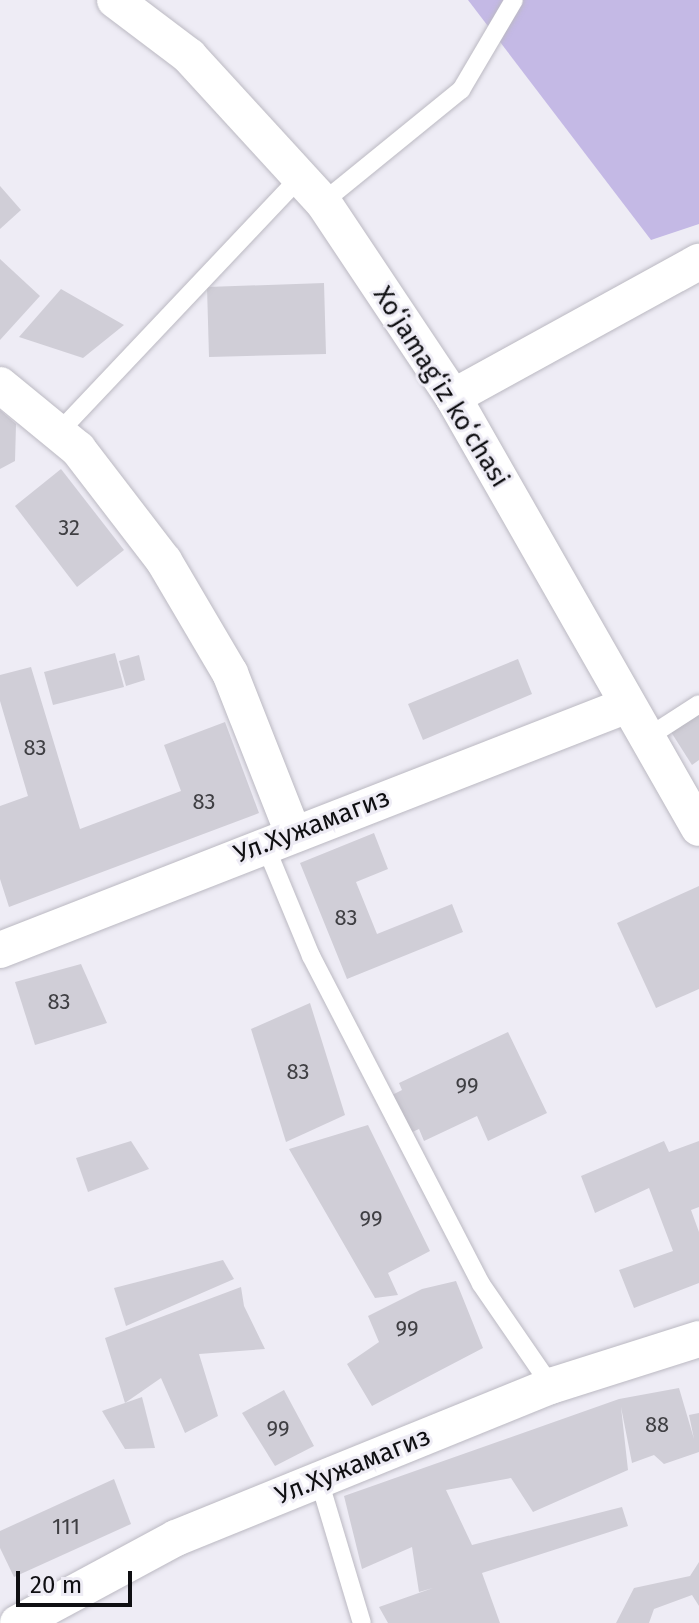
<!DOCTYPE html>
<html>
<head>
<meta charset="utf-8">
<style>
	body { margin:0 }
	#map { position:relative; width:699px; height:1623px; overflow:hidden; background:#eeecf5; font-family:"Fira Sans",sans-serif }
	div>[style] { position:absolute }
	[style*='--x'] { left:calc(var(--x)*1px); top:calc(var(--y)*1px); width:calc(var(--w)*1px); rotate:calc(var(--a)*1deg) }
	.green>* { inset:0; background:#c4b9e5 }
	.building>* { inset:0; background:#d0ced7 }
	.roads { filter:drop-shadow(0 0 2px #bbb9c2) drop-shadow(0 0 2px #bbb9c2) }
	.service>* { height:18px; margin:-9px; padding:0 9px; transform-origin:9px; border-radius:9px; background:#fff }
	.minor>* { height:36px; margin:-18px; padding:0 18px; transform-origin:18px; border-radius:18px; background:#fff }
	span { translate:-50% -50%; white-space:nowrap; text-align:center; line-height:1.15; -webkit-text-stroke:6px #eeecf5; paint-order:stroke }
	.number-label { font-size:22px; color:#3f3f43 }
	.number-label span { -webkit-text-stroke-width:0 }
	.street-label { font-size:26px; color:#0f0f12 }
	.scale { position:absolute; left:16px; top:1571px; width:116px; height:36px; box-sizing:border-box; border:4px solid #0f0f12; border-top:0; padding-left:10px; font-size:24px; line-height:28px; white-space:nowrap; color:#0f0f12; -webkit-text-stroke:6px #eeecf5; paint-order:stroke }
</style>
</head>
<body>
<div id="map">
	<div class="green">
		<div style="clip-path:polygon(468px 0,699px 0,699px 224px,651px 240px)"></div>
	</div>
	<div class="building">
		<div style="clip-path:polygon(0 186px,21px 210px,0 229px)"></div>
		<div style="clip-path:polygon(0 259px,40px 296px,0 340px)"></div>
		<div style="clip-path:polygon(324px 283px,326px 354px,209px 357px,207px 287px)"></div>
		<div style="clip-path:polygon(61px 289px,124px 325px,83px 358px,19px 337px)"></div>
		<div style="clip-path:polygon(0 410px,16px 424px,15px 461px,0 469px)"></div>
		<div style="clip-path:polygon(61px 469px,124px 550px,77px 587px,15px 506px)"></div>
		<div style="clip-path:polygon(115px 653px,124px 687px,53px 705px,44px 672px)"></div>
		<div style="clip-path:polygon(139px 655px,145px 680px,126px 686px,119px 661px)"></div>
		<div style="clip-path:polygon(518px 659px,532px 694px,423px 740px,408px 704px)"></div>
		<div style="clip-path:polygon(31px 667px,80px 829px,181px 791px,164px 745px,225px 722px,259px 813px,9px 907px,0 879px,0 806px,28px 796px,0 701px,0 675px)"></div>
		<div style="clip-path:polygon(699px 714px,699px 760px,692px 765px,671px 732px)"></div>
		<div style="clip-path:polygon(374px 833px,388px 869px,356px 882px,377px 934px,452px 904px,463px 932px,347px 979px,300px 863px)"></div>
		<div style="clip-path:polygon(699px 886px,699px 989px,656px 1008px,617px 923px)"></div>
		<div style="clip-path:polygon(81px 964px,107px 1023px,35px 1045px,15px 982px)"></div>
		<div style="clip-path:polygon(310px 1003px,345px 1115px,286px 1142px,251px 1029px)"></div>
		<div style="clip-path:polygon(508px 1032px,547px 1113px,488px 1141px,477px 1116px,424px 1141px,419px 1129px,408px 1134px,390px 1096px,402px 1090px,399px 1083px)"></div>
		<div style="clip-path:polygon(368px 1125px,430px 1251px,388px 1273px,398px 1295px,375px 1298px,289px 1149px)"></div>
		<div style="clip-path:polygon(131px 1141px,149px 1169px,88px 1192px,76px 1158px)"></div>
		<div style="clip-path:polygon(664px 1141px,669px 1152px,699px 1141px,699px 1207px,691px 1210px,699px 1232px,699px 1283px,634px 1308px,619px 1270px,673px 1251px,649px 1188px,595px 1213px,581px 1176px)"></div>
		<div style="clip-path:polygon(223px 1260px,234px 1279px,126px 1326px,114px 1288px)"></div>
		<div style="clip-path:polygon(456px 1281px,483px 1348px,372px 1406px,347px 1364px,379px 1342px,368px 1316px,422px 1289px)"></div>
		<div style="clip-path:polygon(241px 1287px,244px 1306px,265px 1349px,199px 1354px,218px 1416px,185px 1433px,161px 1378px,125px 1403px,105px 1338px)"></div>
		<div style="clip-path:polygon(679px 1388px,694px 1439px,689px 1415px,699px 1413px,699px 1452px,664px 1464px,654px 1455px,632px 1463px,621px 1407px,628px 1470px,533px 1512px,511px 1478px,446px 1490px,472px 1545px,622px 1507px,628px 1526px,482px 1573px,500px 1623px,388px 1623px,379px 1607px,433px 1588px,419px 1592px,412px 1547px,362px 1569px,344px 1496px,619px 1399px)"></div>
		<div style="clip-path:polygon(284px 1390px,314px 1446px,275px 1466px,242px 1413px)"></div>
		<div style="clip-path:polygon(142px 1397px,155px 1448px,125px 1449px,102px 1411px)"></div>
		<div style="clip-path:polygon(114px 1479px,131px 1524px,14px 1577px,0 1548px,0 1531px)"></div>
		<div style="clip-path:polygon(699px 1562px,699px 1606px,692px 1595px,654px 1609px,649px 1623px,616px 1623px,634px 1588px,690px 1576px)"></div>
	</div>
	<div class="roads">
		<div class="service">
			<div style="--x:323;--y:202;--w:178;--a:-39.1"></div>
			<div style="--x:461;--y:90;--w:104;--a:-59.5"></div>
			<div style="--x:59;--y:432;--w:354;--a:-46.6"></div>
			<div style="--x:645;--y:739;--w:64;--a:-32.9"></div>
			<div style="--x:265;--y:845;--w:120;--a:67.5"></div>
			<div style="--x:311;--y:956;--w:369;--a:62.6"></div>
			<div style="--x:481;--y:1284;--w:124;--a:55.5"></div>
			<div style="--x:319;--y:1480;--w:149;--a:73.3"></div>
		</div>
		<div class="minor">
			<div style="--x:115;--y:0;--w:93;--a:37.1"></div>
			<div style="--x:189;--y:56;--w:198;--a:47.5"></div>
			<div style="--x:323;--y:202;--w:234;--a:56.3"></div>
			<div style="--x:453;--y:397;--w:496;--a:60.3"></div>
			<div style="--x:0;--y:385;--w:101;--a:39.4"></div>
			<div style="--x:78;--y:449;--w:141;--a:52.5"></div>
			<div style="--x:164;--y:561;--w:130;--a:59.5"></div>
			<div style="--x:230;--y:673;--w:172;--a:68.5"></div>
			<div style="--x:453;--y:397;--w:281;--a:-28.8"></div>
			<div style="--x:0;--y:950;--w:671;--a:-21.33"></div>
			<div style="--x:18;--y:1623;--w:179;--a:-28.3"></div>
			<div style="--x:176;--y:1538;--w:405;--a:-22.1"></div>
			<div style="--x:551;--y:1386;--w:155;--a:-17.6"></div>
		</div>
	</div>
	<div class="number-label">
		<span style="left:69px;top:528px">32</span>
		<span style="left:35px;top:748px">83</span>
		<span style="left:204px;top:802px">83</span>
		<span style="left:346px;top:918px">83</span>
		<span style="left:59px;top:1002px">83</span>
		<span style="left:298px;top:1072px">83</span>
		<span style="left:467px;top:1086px">99</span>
		<span style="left:371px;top:1219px">99</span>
		<span style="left:407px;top:1329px">99</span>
		<span style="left:657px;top:1425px">88</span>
		<span style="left:278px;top:1429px">99</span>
		<span style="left:66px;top:1527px">111</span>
	</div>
	<div class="street-label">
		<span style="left:441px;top:387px;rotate:58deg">Xoʻjamagʻiz koʻchasi</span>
		<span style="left:312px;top:826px;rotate:-21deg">Ул.Хужамагиз</span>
		<span style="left:353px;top:1466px;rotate:-22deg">Ул.Хужамагиз</span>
	</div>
	<div class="scale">20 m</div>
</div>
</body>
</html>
